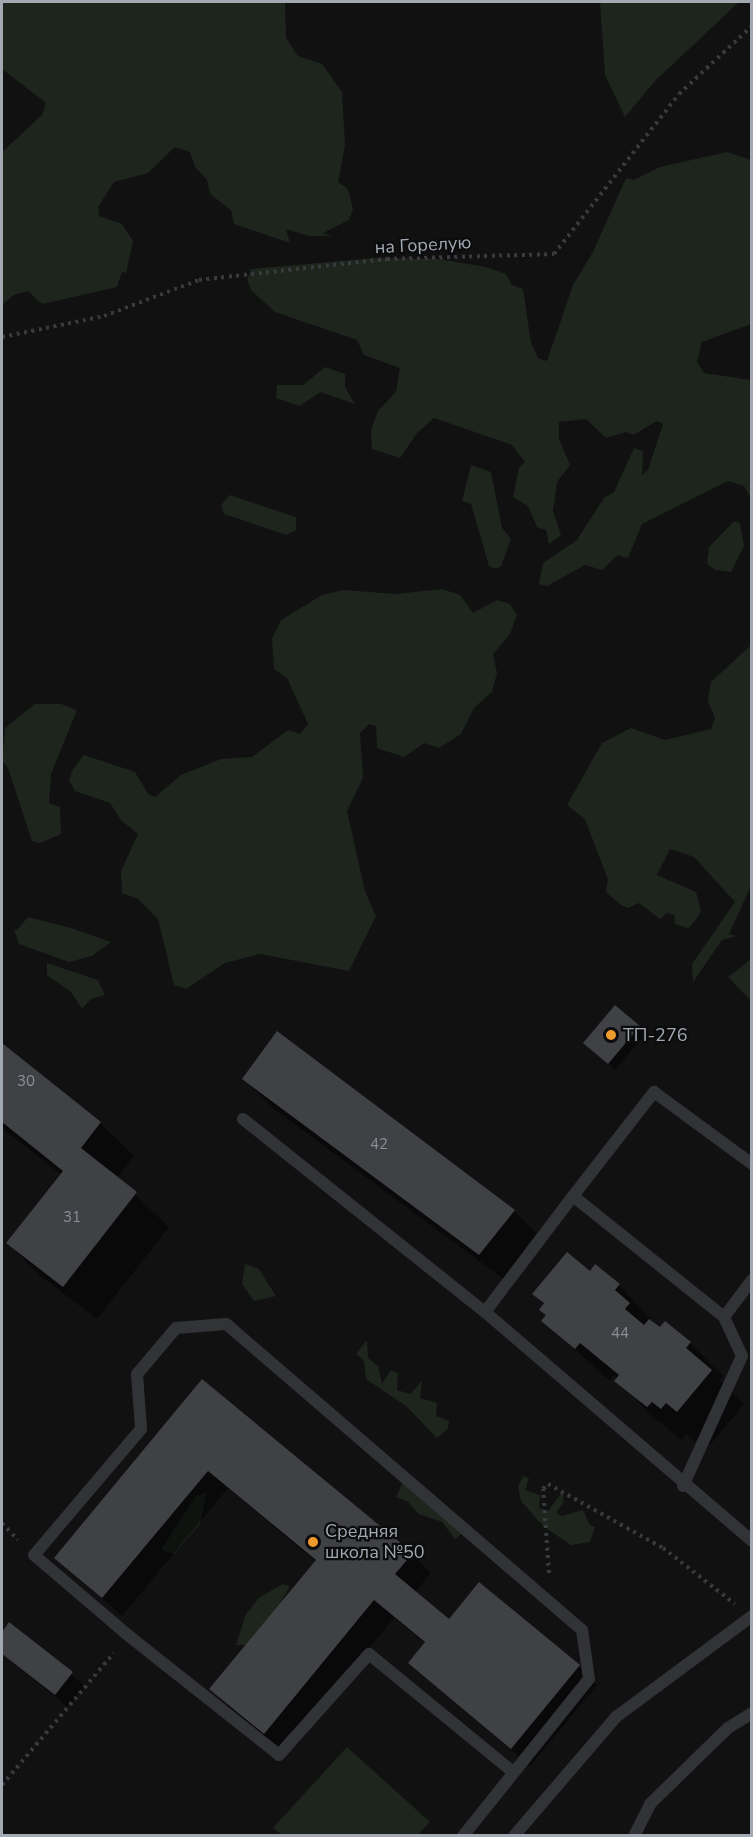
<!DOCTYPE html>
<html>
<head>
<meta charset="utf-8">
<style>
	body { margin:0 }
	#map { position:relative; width:753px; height:1837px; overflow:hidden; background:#111112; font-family:"Nunito Sans",sans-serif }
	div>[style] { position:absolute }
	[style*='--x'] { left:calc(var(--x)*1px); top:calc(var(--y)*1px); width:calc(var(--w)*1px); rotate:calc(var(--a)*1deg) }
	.green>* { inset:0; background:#1d251d }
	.shadow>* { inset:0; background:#0007 }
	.building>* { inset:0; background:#3f4145 }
	.path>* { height:4px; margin-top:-2px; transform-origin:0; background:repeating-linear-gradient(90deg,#383a3e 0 3px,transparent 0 7.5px) }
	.lane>* { height:12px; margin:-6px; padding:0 6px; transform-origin:6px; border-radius:6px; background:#323337 }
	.dots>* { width:16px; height:16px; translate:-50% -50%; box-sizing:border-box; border:3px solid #0c0c0d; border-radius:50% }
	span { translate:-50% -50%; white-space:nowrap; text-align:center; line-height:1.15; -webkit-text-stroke:4.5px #0c0c0d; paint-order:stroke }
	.number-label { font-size:15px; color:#898f98 }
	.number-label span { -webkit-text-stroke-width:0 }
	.street-label { font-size:18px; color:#a2a9b3 }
	.poi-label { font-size:18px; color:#a2a9b3 }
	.left { translate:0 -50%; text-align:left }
	.frame { position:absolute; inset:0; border:3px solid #a2a9b3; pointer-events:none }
</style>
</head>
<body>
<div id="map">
	<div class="green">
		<div style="clip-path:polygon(2px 2px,285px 2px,286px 38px,298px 56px,322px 64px,342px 92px,345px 145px,338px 182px,348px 189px,353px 209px,349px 220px,323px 233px,332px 236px,309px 236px,286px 229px,290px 243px,234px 224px,231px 210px,210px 194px,207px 180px,195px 167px,190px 152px,175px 147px,148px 173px,114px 182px,98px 207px,99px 216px,122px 224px,133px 241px,126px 273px,122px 272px,117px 287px,42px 304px,28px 291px,14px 295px,2px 305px,2px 152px,42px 115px,46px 103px,2px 69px)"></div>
		<div style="clip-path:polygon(600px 2px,739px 2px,656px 80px,625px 117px,605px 75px)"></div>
		<div style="clip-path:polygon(727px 152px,751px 160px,751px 324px,702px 342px,697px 362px,704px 373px,751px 380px,751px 498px,744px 486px,728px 481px,642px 524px,628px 558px,618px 555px,602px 570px,585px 565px,547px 586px,539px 584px,543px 563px,577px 540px,604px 498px,614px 492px,634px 448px,643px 451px,642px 475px,648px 470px,663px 424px,657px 421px,633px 435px,626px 432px,606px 438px,586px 419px,559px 422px,559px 439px,570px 465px,557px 482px,553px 511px,561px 535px,549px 544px,546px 530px,537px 527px,528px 506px,513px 497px,519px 468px,525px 462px,512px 445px,434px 418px,417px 433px,400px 458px,372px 449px,371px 430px,378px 411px,396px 392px,400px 368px,364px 355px,357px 340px,275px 312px,252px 291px,247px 280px,251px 269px,373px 258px,438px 259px,486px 267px,506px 274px,512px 285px,523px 289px,531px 343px,538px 358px,547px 361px,573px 285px,593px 252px,626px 178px,634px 180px,660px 167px)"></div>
		<div style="clip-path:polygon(325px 367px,345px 374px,345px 387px,355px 404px,321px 392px,299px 406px,276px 398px,277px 385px,303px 385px)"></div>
		<div style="clip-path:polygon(471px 465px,491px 472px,502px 528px,511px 539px,501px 566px,496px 569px,489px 566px,471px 504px,462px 501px)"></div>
		<div style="clip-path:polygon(230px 495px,296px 517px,296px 530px,286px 535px,224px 514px,221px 505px)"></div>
		<div style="clip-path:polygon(734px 521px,740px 523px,744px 546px,731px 572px,715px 570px,707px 564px,709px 547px)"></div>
		<div style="clip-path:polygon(442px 589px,460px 595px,473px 613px,497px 600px,510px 604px,517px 615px,510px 634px,493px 654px,497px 673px,492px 692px,474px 708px,461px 734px,439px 748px,424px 743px,404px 757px,377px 748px,376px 726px,369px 724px,360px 733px,363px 778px,347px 811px,365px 891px,376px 916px,349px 971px,260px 954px,225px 963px,186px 989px,174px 985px,158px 919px,138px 899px,122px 893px,121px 871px,138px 834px,121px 820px,110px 803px,75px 791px,69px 780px,73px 769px,84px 755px,135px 772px,148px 794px,155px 797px,181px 775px,221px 759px,252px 757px,288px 730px,300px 734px,308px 724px,287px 678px,274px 669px,272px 639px,281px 620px,322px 595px,344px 590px,395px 594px)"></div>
		<div style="clip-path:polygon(751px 645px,751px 886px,729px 934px,736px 936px,722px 940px,693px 982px,692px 964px,735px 902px,694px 857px,670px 849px,657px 875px,696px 892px,701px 912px,694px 922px,688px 928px,675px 924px,674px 915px,667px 913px,660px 919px,639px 903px,628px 908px,621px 905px,606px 892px,608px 880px,585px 819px,567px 805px,602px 743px,631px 728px,665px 740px,711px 729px,715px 718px,708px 702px,711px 682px)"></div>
		<div style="clip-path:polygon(35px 704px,61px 704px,77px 710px,51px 774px,49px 803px,60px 807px,61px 834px,40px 843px,32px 841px,8px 768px,2px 761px,5px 728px)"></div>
		<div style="clip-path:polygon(28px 917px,71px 928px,111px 942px,92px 956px,69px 962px,19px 944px,14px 929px,17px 930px)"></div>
		<div style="clip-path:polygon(751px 959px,751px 1001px,728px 977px)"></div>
		<div style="clip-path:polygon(47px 963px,98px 980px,105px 995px,91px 999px,82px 1009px,71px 992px,47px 975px)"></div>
		<div style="clip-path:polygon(245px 1264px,259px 1269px,276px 1296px,254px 1301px,242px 1284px)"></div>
		<div style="clip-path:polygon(367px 1340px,368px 1358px,378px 1366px,382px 1384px,391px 1370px,398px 1373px,397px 1390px,410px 1394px,422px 1381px,420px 1398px,437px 1403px,436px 1416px,449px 1421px,448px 1429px,437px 1438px,406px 1406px,366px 1379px,364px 1361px,356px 1354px)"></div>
		<div style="clip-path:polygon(523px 1476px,529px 1478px,525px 1490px,540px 1495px,539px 1508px,548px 1511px,564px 1490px,563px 1503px,556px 1513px,562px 1516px,583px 1510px,590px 1525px,595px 1527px,590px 1542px,571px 1545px,543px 1526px,521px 1501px,518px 1487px)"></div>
		<div style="clip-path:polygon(405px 1478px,466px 1530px,455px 1539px,442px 1522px,419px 1514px,407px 1501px,396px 1497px)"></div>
		<div style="clip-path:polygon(207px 1492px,200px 1524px,174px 1554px,161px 1550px,196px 1496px)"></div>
		<div style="clip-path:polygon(283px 1584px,290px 1586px,280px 1604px,248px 1645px,236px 1645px,246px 1614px,260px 1597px)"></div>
		<div style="clip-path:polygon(347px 1747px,430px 1822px,418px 1835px,282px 1835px,273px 1828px)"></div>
	</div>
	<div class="shadow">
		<div style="clip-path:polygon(615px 1007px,645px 1034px,615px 1070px,591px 1049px)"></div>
		<div style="clip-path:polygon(2px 1045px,100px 1123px,134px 1156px,117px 1178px,169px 1227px,97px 1319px,42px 1277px,8px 1243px,62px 1175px,2px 1128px)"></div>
		<div style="clip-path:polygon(244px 1079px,514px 1211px,543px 1240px,509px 1283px,274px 1109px)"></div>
		<div style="clip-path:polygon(596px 1266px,619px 1285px,660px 1330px,690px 1343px,723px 1376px,720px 1380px,744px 1404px,711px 1444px,700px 1435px,695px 1442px,686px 1434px,682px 1440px,649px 1414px,618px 1378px,614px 1375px,610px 1381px,543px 1321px,547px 1316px,545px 1305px,534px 1294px,590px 1273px)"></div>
		<div style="clip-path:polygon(202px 1381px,412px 1554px,431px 1573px,415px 1592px,449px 1621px,579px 1666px,597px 1685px,530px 1766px,410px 1663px,426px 1644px,394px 1618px,283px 1752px,230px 1708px,211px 1689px,316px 1562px,228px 1488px,122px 1616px,56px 1558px)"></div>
		<div style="clip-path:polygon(9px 1624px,85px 1686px,68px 1707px,2px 1654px,2px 1635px)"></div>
	</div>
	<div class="building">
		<div style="clip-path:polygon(615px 1005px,640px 1026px,608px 1064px,583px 1043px)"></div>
		<div style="clip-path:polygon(277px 1031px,515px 1210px,479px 1255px,242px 1079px)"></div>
		<div style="clip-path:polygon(2px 1043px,101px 1122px,81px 1148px,137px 1192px,63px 1287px,6px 1243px,63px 1171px,2px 1122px)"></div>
		<div style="clip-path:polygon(567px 1252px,590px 1271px,595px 1264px,620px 1284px,615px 1290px,630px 1303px,625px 1309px,644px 1325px,649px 1319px,660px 1327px,665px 1321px,691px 1342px,686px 1348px,712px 1370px,677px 1412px,666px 1403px,661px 1409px,652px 1402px,647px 1407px,614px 1381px,619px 1375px,580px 1343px,575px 1349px,541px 1321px,546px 1315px,539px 1310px,544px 1303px,532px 1294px)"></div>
		<div style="clip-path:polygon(202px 1379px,413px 1553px,395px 1574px,449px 1619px,479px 1582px,580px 1665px,511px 1749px,408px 1663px,425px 1642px,374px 1600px,264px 1734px,209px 1689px,316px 1560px,208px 1471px,102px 1598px,54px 1558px)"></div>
		<div style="clip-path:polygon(9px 1622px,73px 1672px,55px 1695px,2px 1654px,2px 1632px)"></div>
	</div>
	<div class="path">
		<div style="--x:2;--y:337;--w:104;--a:-11.6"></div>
		<div style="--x:104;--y:316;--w:102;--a:-20.8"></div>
		<div style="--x:199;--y:280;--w:189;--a:-6.4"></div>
		<div style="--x:387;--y:259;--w:167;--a:-1.7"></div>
		<div style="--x:554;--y:254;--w:203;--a:-52"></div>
		<div style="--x:679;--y:94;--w:100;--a:-43"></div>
		<div style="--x:2;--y:1523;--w:23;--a:47"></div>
		<div style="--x:549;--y:1573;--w:84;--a:-94.1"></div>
		<div style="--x:543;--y:1489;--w:7;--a:-45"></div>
		<div style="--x:548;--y:1484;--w:132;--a:29.1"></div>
		<div style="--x:663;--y:1548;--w:91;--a:37.9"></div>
		<div style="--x:2;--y:1785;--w:173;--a:-49.7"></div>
	</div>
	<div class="lane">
		<div style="--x:243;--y:1119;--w:310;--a:38.6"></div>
		<div style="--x:485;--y:1312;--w:352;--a:40.6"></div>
		<div style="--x:573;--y:1196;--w:132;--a:-52.1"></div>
		<div style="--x:654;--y:1092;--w:122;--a:36.3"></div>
		<div style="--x:485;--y:1312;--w:146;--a:-52.8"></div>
		<div style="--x:573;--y:1196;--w:193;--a:38.7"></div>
		<div style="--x:683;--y:1486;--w:143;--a:-65.6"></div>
		<div style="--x:742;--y:1356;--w:43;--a:-114.8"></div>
		<div style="--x:724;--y:1317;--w:46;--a:-52.9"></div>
		<div style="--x:463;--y:1836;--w:201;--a:-51.3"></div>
		<div style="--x:589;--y:1679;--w:49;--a:-98.1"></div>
		<div style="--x:582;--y:1630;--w:469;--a:-139.3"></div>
		<div style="--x:226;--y:1324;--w:50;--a:175.4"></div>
		<div style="--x:176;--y:1328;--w:60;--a:130.3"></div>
		<div style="--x:137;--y:1374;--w:55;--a:85.8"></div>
		<div style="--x:141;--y:1429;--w:165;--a:130.3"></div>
		<div style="--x:34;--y:1555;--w:125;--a:40.5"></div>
		<div style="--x:129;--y:1636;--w:191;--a:38.4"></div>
		<div style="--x:279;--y:1755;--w:135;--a:-48.3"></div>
		<div style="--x:369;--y:1654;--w:186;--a:39.3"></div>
		<div style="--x:514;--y:1836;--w:157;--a:-49.4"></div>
		<div style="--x:616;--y:1717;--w:169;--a:-36.6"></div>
		<div style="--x:634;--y:1836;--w:36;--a:-63"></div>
		<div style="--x:650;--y:1804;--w:109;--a:-44.3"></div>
		<div style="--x:728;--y:1728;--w:28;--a:-32"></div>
	</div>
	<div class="dots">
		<div style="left:611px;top:1035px;background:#ee9a2c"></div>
		<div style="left:313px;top:1542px;background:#ee9a2c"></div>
	</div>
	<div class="number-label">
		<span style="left:26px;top:1082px">30</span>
		<span style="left:379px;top:1145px">42</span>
		<span style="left:72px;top:1218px">31</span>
		<span style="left:620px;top:1334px">44</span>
	</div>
	<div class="street-label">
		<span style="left:423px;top:245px;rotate:-3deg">на Горелую</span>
	</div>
	<div class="poi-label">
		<span class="left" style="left:623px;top:1035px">ТП-276</span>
		<span class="left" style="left:325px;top:1542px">Средняя<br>школа №50</span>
	</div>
	<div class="frame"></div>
</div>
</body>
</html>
